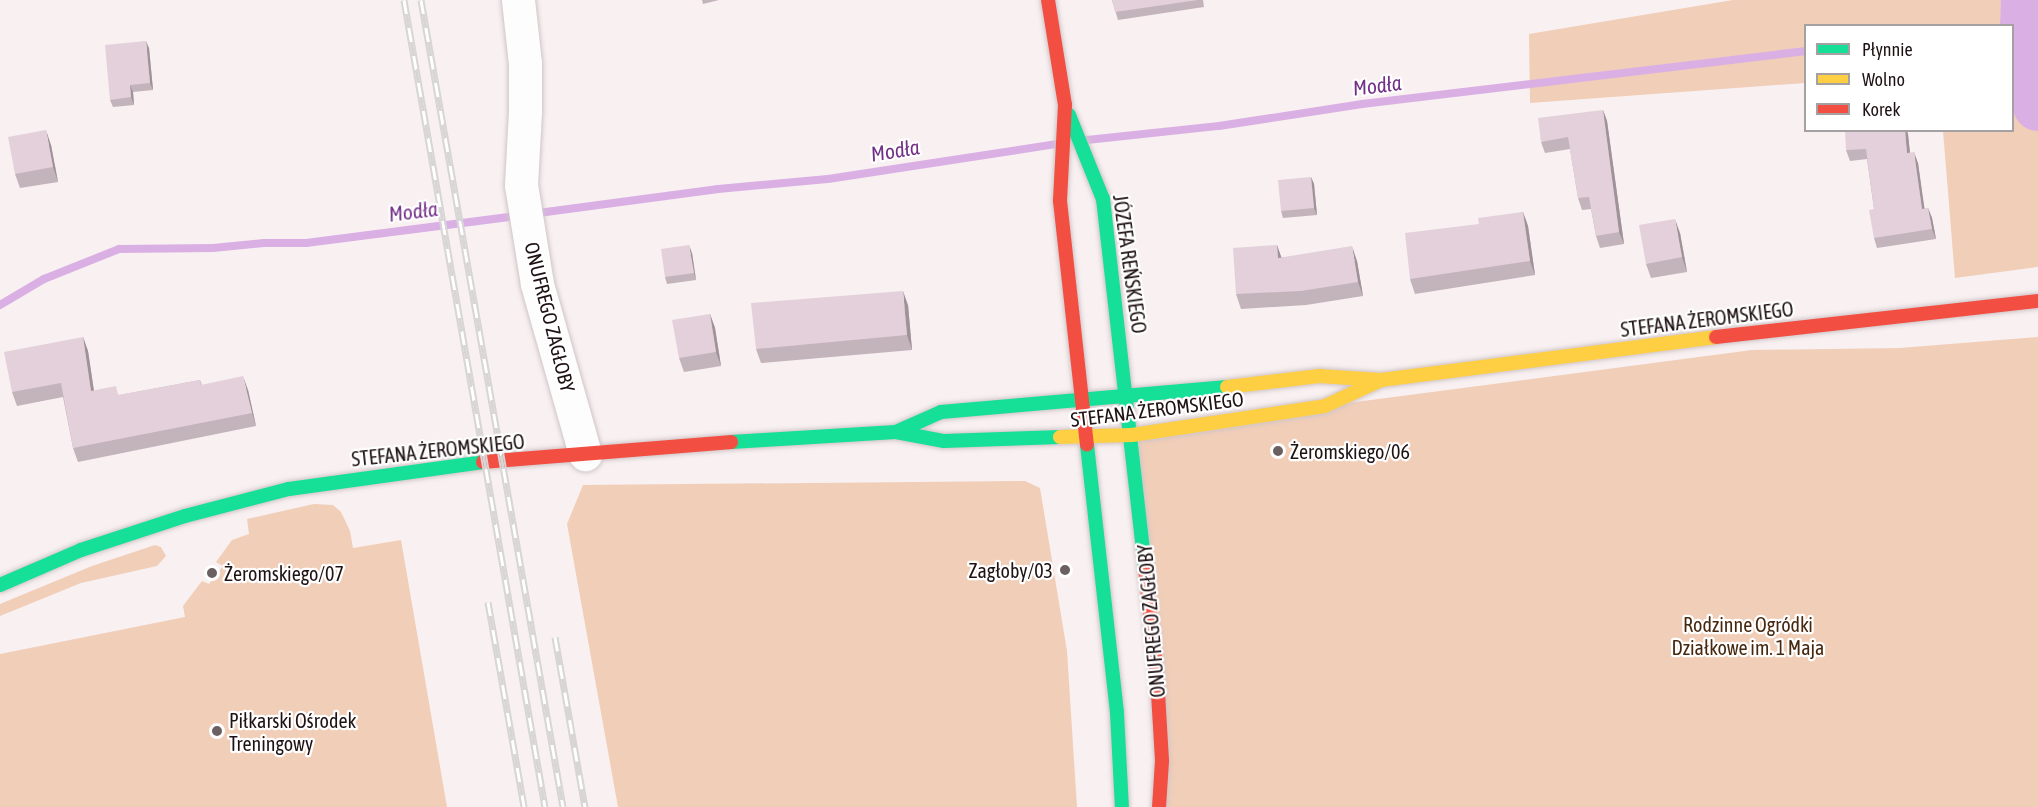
<!DOCTYPE html>
<html>
<head>
<meta charset="utf-8">
<style>
	body { margin:0 }
	#map { position:relative; width:2038px; height:807px; overflow:hidden; background:#f8f0f1; font-family:"Asap Condensed",sans-serif }
	div>[style] { position:absolute }
	[style*='--x'] { left:calc(var(--x)*1px); top:calc(var(--y)*1px); width:calc(var(--w)*1px); rotate:calc(var(--a)*1deg) }
	.green>* { inset:0; background:#f1ceb8 }
	.stream>* { height:8px; margin:-4px; padding:0 4px; transform-origin:4px; border-radius:4px; background:#dab0e4 }
	.river>* { height:50px; margin:-25px; padding:0 25px; transform-origin:25px; border-radius:25px; background:#dab0e4 }
	.roads { filter:drop-shadow(0 0 2px #d0c5c7) drop-shadow(0 0 2px #d0c5c7) }
	.street>* { height:33px; margin:-16.5px; padding:0 16.5px; transform-origin:16.5px; border-radius:16.5px; background:#fefdfd }
	.fast>* { height:14px; margin:-7px; padding:0 7px; transform-origin:7px; border-radius:7px; background:#16e098 }
	.slow>* { height:14px; margin:-7px; padding:0 7px; transform-origin:7px; border-radius:7px; background:#ffcf43 }
	.jam>* { height:14px; margin:-7px; padding:0 7px; transform-origin:7px; border-radius:7px; background:#f24e42 }
	.rail>* { height:7px; margin-top:-3.5px; transform-origin:0; background:repeating-linear-gradient(90deg,#fff 0 14px,#d7d5d5 0 28px); box-sizing:border-box; border-block:2px solid #d7d5d5 }
	.wall>* { inset:0; background:#c3b3bb }
	.shaded-wall>* { inset:0; background:#9f9299 }
	.building>* { inset:0; background:#e3d0da }
	.dots>* { width:16px; height:16px; translate:-50% -50%; box-sizing:border-box; border:3px solid #fff; border-radius:50% }
	span { translate:-50% -50%; white-space:nowrap; text-align:center; line-height:1.15; -webkit-text-stroke:4.5px #fff; paint-order:stroke }
	.street-label { font-size:20px; color:#1f1214 }
	.poi-label { font-size:20px; color:#1f1214 }
	.left { translate:0 -50%; text-align:left }
	.right { translate:-100% -50%; text-align:right }
	.park-label { font-size:20px; color:#47280f }
	.water-label { font-size:21px; color:#733087; font-style:italic }
	.legend { position:absolute; left:1804px; top:24px; width:210px; height:108px; box-sizing:border-box; background:#fff; border:2px solid #a5a0a1; margin:0; padding:8px 10px; list-style:none; font-size:18px; color:#1f1214 }
	.legend li { display:flex; align-items:center; gap:12px; height:30px }
	.legend b { width:30px; border:2px solid #a5a0a1 }
</style>
</head>
<body>
<div id="map">
	<div class="green">
		<div style="clip-path:polygon(1733px 0,2038px 0,2038px 267px,1955px 278px,1943px 131px,2012px 130px,2012px 26px,1806px 26px,1805px 83px,1530px 103px,1529px 34px)"></div>
		<div style="clip-path:polygon(2038px 337px,2038px 807px,1159px 807px,1132px 435px,1325px 406px,1752px 350px,1900px 348px)"></div>
		<div style="clip-path:polygon(1025px 481px,1040px 488px,1067px 651px,1077px 807px,618px 807px,567px 524px,583px 485px)"></div>
		<div style="clip-path:polygon(314px 504px,333px 505px,341px 512px,350px 531px,353px 548px,401px 540px,447px 807px,0 807px,0 654px,185px 617px,183px 606px,202px 581px,209px 584px,223px 566px,216px 562px,232px 540px,249px 534px,247px 519px)"></div>
		<div style="clip-path:polygon(155px 545px,161px 547px,166px 556px,157px 566px,81px 583px,0 616px,0 604px,92px 566px)"></div>
	</div>
	<div class="stream">
		<div style="--x:2012;--y:27;--w:13;--a:-4"></div>
		<div style="--x:1087;--y:140;--w:133;--a:-6.1"></div>
		<div style="--x:1219;--y:126;--w:145;--a:-8.7"></div>
		<div style="--x:1362;--y:104;--w:447;--a:-6.8"></div>
		<div style="--x:531;--y:214;--w:189;--a:-7.6"></div>
		<div style="--x:718;--y:189;--w:110;--a:-5.2"></div>
		<div style="--x:828;--y:179;--w:232;--a:-8.7"></div>
		<div style="--x:0;--y:305;--w:51;--a:-30.6"></div>
		<div style="--x:44;--y:279;--w:81;--a:-21.8"></div>
		<div style="--x:119;--y:249;--w:94;--a:-0.6"></div>
		<div style="--x:213;--y:248;--w:51;--a:-5.6"></div>
		<div style="--x:264;--y:243;--w:42;--a:0"></div>
		<div style="--x:306;--y:243;--w:214;--a:-7.3"></div>
	</div>
	<div class="river">
		<div style="--x:2026;--y:0;--w:26;--a:92"></div>
		<div style="--x:2025;--y:26;--w:81;--a:80.8"></div>
	</div>
	<div class="roads">
		<div class="street">
			<div style="--x:518;--y:0;--w:63;--a:83.7"></div>
			<div style="--x:525;--y:63;--w:48;--a:90"></div>
			<div style="--x:525;--y:111;--w:74;--a:93.1"></div>
			<div style="--x:521;--y:185;--w:100;--a:80.8"></div>
			<div style="--x:537;--y:284;--w:177;--a:74.2"></div>
		</div>
		<div class="fast">
			<div style="--x:1069;--y:115;--w:91;--a:68"></div>
			<div style="--x:1103;--y:199;--w:371;--a:83.5"></div>
			<div style="--x:896;--y:432;--w:49;--a:-24"></div>
			<div style="--x:941;--y:412;--w:287;--a:-5"></div>
			<div style="--x:731;--y:442;--w:165;--a:-3.5"></div>
			<div style="--x:896;--y:432;--w:49;--a:10.6"></div>
			<div style="--x:944;--y:441;--w:116;--a:-2"></div>
			<div style="--x:1087;--y:445;--w:270;--a:83.6"></div>
			<div style="--x:1117;--y:713;--w:94;--a:87"></div>
			<div style="--x:0;--y:585;--w:88;--a:-23.4"></div>
			<div style="--x:81;--y:550;--w:109;--a:-18.1"></div>
			<div style="--x:185;--y:516;--w:107;--a:-14.6"></div>
			<div style="--x:289;--y:489;--w:196;--a:-7.9"></div>
		</div>
		<div class="slow">
			<div style="--x:1227;--y:387;--w:93;--a:-6.8"></div>
			<div style="--x:1319;--y:376;--w:62;--a:3.7"></div>
			<div style="--x:1381;--y:380;--w:338;--a:-7.3"></div>
			<div style="--x:1060;--y:437;--w:72;--a:-1.6"></div>
			<div style="--x:1132;--y:435;--w:195;--a:-8.5"></div>
			<div style="--x:1325;--y:406;--w:62;--a:-24.9"></div>
		</div>
		<div class="jam">
			<div style="--x:1048;--y:0;--w:106;--a:80.8"></div>
			<div style="--x:1065;--y:105;--w:96;--a:93"></div>
			<div style="--x:1060;--y:201;--w:245;--a:83.7"></div>
			<div style="--x:1716;--y:337;--w:324;--a:-6.4"></div>
			<div style="--x:483;--y:462;--w:249;--a:-4.6"></div>
			<div style="--x:1145;--y:568;--w:109;--a:83.7"></div>
			<div style="--x:1157;--y:676;--w:85;--a:86.6"></div>
			<div style="--x:1162;--y:761;--w:46;--a:93.7"></div>
		</div>
	</div>
	<div class="rail">
		<div style="--x:404;--y:0;--w:819;--a:80.09"></div>
		<div style="--x:421;--y:0;--w:819;--a:80.02"></div>
		<div style="--x:488;--y:602;--w:208;--a:80"></div>
		<div style="--x:555;--y:637;--w:173;--a:80"></div>
	</div>
	<div class="wall">
		<div style="clip-path:polygon(702px 0,719px 0,703px 4px)"></div>
		<div style="clip-path:polygon(1112px 0,1203px 0,1204px 7px,1118px 20px)"></div>
		<div style="clip-path:polygon(149px 48px,153px 90px,133px 92px,134px 105px,113px 107px,110px 100px)"></div>
		<div style="clip-path:polygon(1603px 110px,1607px 121px,1624px 244px,1600px 248px,1596px 236px,1591px 209px,1582px 210px,1578px 198px,1570px 149px,1545px 153px,1541px 142px)"></div>
		<div style="clip-path:polygon(1908px 134px,1910px 153px,1918px 163px,1924px 209px,1928px 208px,1932px 218px,1936px 239px,1877px 248px,1874px 238px,1874px 209px,1867px 159px,1850px 161px,1846px 150px)"></div>
		<div style="clip-path:polygon(51px 145px,58px 182px,20px 188px,15px 174px)"></div>
		<div style="clip-path:polygon(1311px 177px,1314px 184px,1317px 215px,1283px 218px,1281px 211px)"></div>
		<div style="clip-path:polygon(1523px 212px,1528px 226px,1535px 275px,1415px 294px,1410px 279px,1479px 224px)"></div>
		<div style="clip-path:polygon(1680px 233px,1687px 272px,1651px 278px,1646px 264px)"></div>
		<div style="clip-path:polygon(1277px 245px,1281px 257px,1357px 261px,1363px 296px,1306px 305px,1241px 309px,1236px 294px)"></div>
		<div style="clip-path:polygon(692px 253px,696px 280px,667px 284px,665px 277px)"></div>
		<div style="clip-path:polygon(908px 305px,912px 350px,761px 363px,756px 349px)"></div>
		<div style="clip-path:polygon(710px 314px,715px 328px,721px 366px,684px 372px,679px 358px)"></div>
		<div style="clip-path:polygon(83px 337px,88px 351px,94px 391px,120px 395px,200px 380px,202px 385px,248px 390px,256px 426px,78px 462px,73px 448px,63px 397px,17px 406px,12px 392px)"></div>
	</div>
	<div class="shaded-wall">
		<div style="clip-path:polygon(146px 41px,149px 48px,153px 90px,150px 83px)"></div>
		<div style="clip-path:polygon(130px 85px,133px 92px,134px 105px,131px 97px)"></div>
		<div style="clip-path:polygon(1603px 110px,1607px 121px,1624px 244px,1619px 232px)"></div>
		<div style="clip-path:polygon(46px 130px,51px 145px,58px 182px,53px 167px)"></div>
		<div style="clip-path:polygon(1905px 130px,1907px 130px,1908px 134px,1911px 164px,1907px 153px)"></div>
		<div style="clip-path:polygon(1914px 152px,1918px 163px,1926px 219px,1922px 209px)"></div>
		<div style="clip-path:polygon(1311px 177px,1314px 184px,1317px 215px,1314px 208px)"></div>
		<div style="clip-path:polygon(1928px 208px,1932px 218px,1936px 239px,1932px 229px)"></div>
		<div style="clip-path:polygon(1523px 212px,1528px 226px,1535px 275px,1530px 261px)"></div>
		<div style="clip-path:polygon(1675px 219px,1680px 233px,1687px 272px,1682px 257px)"></div>
		<div style="clip-path:polygon(689px 245px,692px 253px,696px 280px,694px 273px)"></div>
		<div style="clip-path:polygon(1277px 245px,1282px 259px,1278px 258px)"></div>
		<div style="clip-path:polygon(1352px 246px,1357px 261px,1363px 296px,1358px 282px)"></div>
		<div style="clip-path:polygon(903px 291px,908px 305px,912px 350px,907px 335px)"></div>
		<div style="clip-path:polygon(710px 314px,715px 328px,721px 366px,716px 352px)"></div>
		<div style="clip-path:polygon(83px 337px,88px 351px,96px 405px,91px 391px)"></div>
		<div style="clip-path:polygon(243px 376px,248px 390px,256px 426px,252px 413px)"></div>
	</div>
	<div class="building">
		<div style="clip-path:polygon(1112px 0,1198px 0,1115px 12px)"></div>
		<div style="clip-path:polygon(146px 41px,150px 83px,130px 85px,131px 97px,110px 100px,105px 45px)"></div>
		<div style="clip-path:polygon(1603px 110px,1619px 232px,1596px 236px,1589px 197px,1578px 198px,1568px 137px,1541px 142px,1538px 118px)"></div>
		<div style="clip-path:polygon(46px 130px,53px 167px,15px 174px,8px 137px)"></div>
		<div style="clip-path:polygon(1845px 130px,1905px 130px,1907px 153px,1914px 152px,1922px 209px,1928px 208px,1932px 229px,1874px 238px,1869px 210px,1874px 209px,1866px 149px,1846px 150px)"></div>
		<div style="clip-path:polygon(1311px 177px,1314px 208px,1281px 211px,1278px 180px)"></div>
		<div style="clip-path:polygon(1523px 212px,1530px 261px,1410px 279px,1405px 233px,1479px 224px,1478px 218px)"></div>
		<div style="clip-path:polygon(1675px 219px,1682px 257px,1646px 264px,1639px 225px)"></div>
		<div style="clip-path:polygon(689px 245px,694px 273px,665px 277px,661px 249px)"></div>
		<div style="clip-path:polygon(1277px 245px,1278px 258px,1352px 246px,1358px 282px,1301px 291px,1236px 294px,1233px 248px)"></div>
		<div style="clip-path:polygon(903px 291px,907px 335px,756px 349px,751px 303px)"></div>
		<div style="clip-path:polygon(710px 314px,716px 352px,679px 358px,672px 320px)"></div>
		<div style="clip-path:polygon(83px 337px,91px 391px,116px 386px,118px 395px,200px 380px,201px 385px,243px 376px,252px 413px,73px 448px,61px 383px,12px 392px,4px 352px)"></div>
	</div>
	<div class="dots">
		<div style="left:1278px;top:451px;background:#6b6061"></div>
		<div style="left:1065px;top:570px;background:#6b6061"></div>
		<div style="left:212px;top:573px;background:#6b6061"></div>
		<div style="left:217px;top:731px;background:#6b6061"></div>
	</div>
	<div class="street-label">
		<span style="left:1130px;top:264px;rotate:82deg">JÓZEFA REŃSKIEGO</span>
		<span style="left:550px;top:317px;rotate:76deg">ONUFREGO ZAGŁOBY</span>
		<span style="left:1707px;top:319px;rotate:-7deg">STEFANA ŻEROMSKIEGO</span>
		<span style="left:1157px;top:409px;rotate:-7deg">STEFANA ŻEROMSKIEGO</span>
		<span style="left:438px;top:450px;rotate:-6deg">STEFANA ŻEROMSKIEGO</span>
		<span style="left:1151px;top:621px;rotate:-95deg">ONUFREGO ZAGŁOBY</span>
	</div>
	<div class="poi-label">
		<span class="left" style="left:1290px;top:451px">Żeromskiego/06</span>
		<span class="right" style="left:1053px;top:570px">Zagłoby/03</span>
		<span class="left" style="left:224px;top:573px">Żeromskiego/07</span>
		<span class="left" style="left:229px;top:732px">Piłkarski Ośrodek<br>Treningowy</span>
	</div>
	<div class="park-label">
		<span style="left:1748px;top:636px">Rodzinne Ogródki<br>Działkowe im. 1 Maja</span>
	</div>
	<div class="water-label">
		<span style="left:1377px;top:85px;rotate:-7deg">Modła</span>
		<span style="left:895px;top:150px;rotate:-9deg">Modła</span>
		<span style="left:413px;top:211px;rotate:-7deg">Modła</span>
	</div>
	<ul class="legend">
	<li><b style="height:8px;background:#16e098"></b>Płynnie</li>
	<li><b style="height:8px;background:#ffcf43"></b>Wolno</li>
	<li><b style="height:8px;background:#f24e42"></b>Korek</li>
	</ul>
</div>
</body>
</html>
